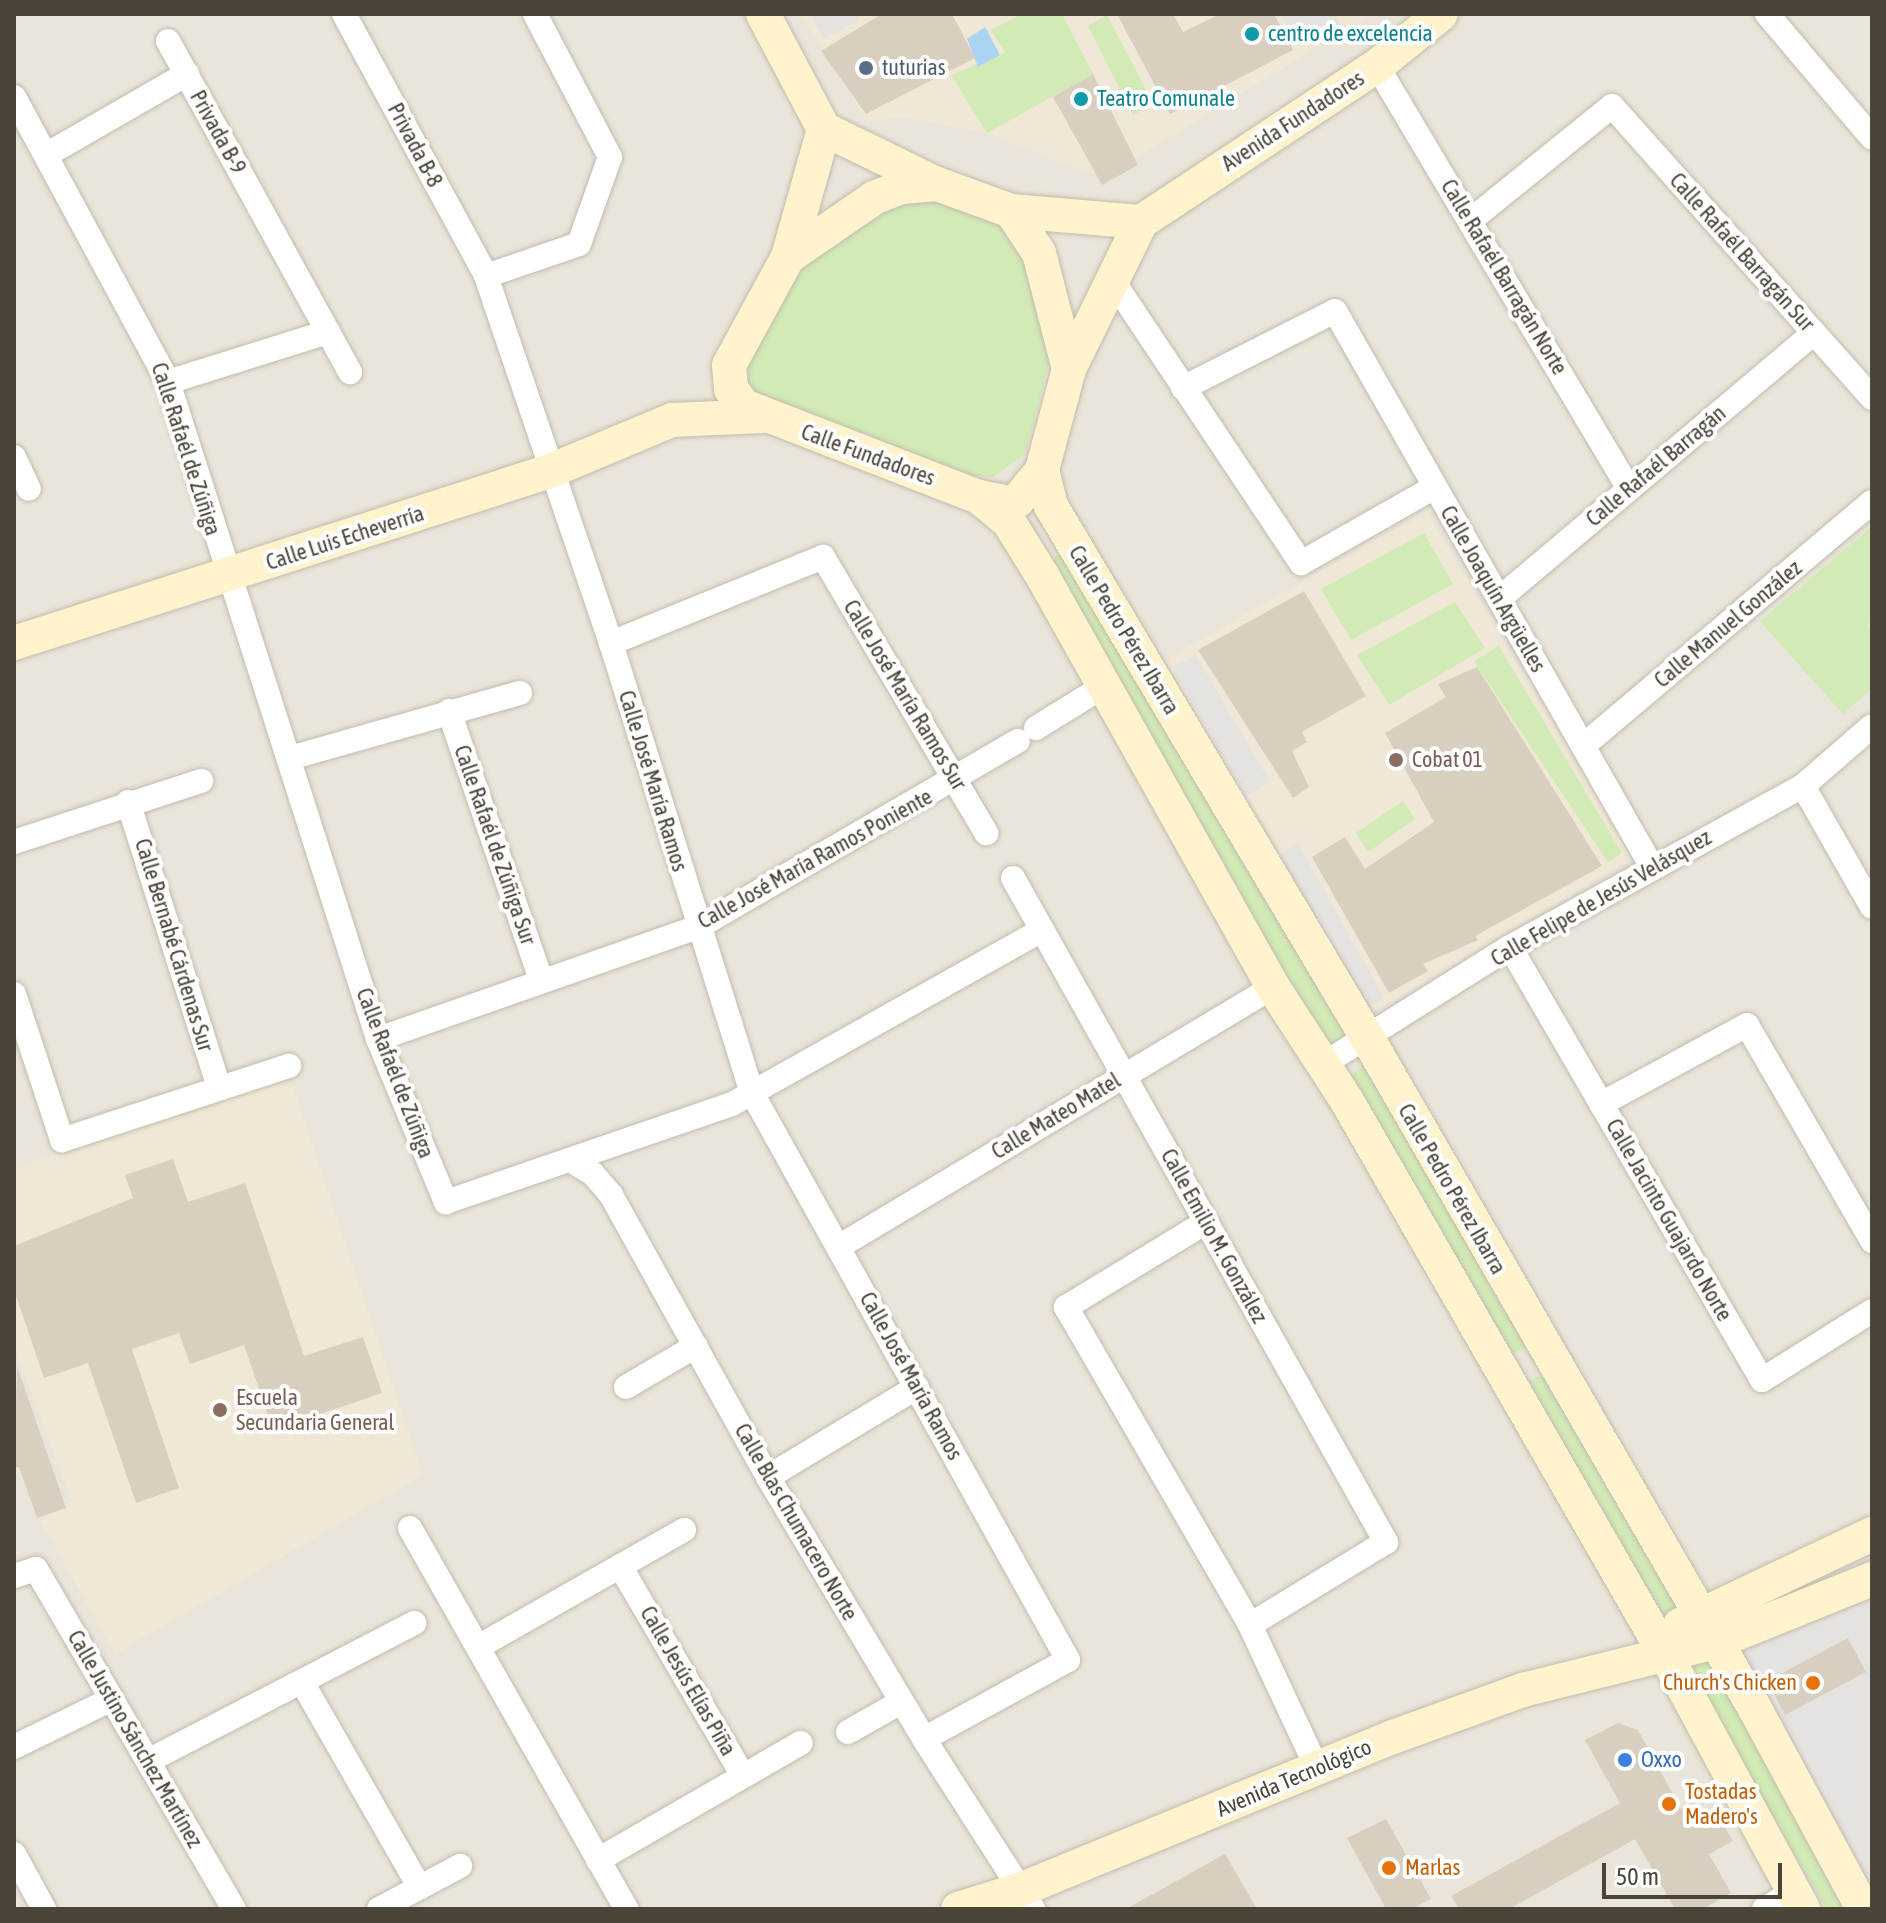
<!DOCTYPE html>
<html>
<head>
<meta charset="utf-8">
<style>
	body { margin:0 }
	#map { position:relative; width:1886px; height:1923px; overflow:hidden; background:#f6f3ec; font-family:"Asap Condensed",sans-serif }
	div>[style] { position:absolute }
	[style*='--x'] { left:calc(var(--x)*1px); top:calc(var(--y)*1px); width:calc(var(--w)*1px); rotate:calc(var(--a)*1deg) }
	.residential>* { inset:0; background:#eae5da }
	.education>* { inset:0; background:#efe8d6 }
	.green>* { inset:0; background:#d2eab5 }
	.parking>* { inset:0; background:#e5e3e0 }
	.water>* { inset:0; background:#a9d4f2 }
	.building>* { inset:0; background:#d8cfc1 }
	.roads { filter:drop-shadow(0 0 2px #c2bbae) drop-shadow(0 0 2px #c2bbae) }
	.street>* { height:24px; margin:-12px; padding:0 12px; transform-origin:12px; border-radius:12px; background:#fff }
	.secondary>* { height:34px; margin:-17px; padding:0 17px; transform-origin:17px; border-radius:17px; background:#fff3cd }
	.dots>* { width:22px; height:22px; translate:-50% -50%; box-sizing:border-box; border:4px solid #fff; border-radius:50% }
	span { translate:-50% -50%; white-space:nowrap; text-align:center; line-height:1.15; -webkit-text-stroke:8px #fff; paint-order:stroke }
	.culture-label { font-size:22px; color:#0d838f }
	.left { translate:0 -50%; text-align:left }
	.service-label { font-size:22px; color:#4e5e75 }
	.street-label { font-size:22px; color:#4b4439 }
	.education-label { font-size:22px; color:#785e54 }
	.food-label { font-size:22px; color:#c56008 }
	.right { translate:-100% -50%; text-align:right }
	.shop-label { font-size:22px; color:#366cbe }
	.frame { position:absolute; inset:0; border:16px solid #4b4439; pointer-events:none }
	.scale { position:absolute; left:1602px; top:1863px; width:180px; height:36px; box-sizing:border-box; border:4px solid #4b4439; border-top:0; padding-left:10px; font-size:24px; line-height:28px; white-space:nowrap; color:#4b4439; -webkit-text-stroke:6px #fff; paint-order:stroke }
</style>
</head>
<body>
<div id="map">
	<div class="residential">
		<div style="clip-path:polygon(14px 14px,1872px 14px,1872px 1909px,14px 1909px)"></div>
	</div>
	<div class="education">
		<div style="clip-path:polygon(800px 14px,1372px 14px,1136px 158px,1092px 173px,986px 133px,904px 117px,867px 121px)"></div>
		<div style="clip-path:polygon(1426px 511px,1633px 858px,1363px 1018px,1162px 662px)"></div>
		<div style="clip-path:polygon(287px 1070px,423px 1475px,115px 1654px,40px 1520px,72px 1502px,14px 1346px,14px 1170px)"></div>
	</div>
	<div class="green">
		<div style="clip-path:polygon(1022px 14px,1062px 14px,1093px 74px,987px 133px,951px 75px,1005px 53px,991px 30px)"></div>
		<div style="clip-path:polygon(1107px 15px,1154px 105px,1133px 115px,1088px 26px)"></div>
		<div style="clip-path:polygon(927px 193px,1020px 233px,1050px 360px,1025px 454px,993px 477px,967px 475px,765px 412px,733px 382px,780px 288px,835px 232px)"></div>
		<div style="clip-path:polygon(1870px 528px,1872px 620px,1867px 625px,1872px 631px,1872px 689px,1843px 714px,1760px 621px)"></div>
		<div style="clip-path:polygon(1424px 533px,1453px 584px,1351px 640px,1321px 589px)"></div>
		<div style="clip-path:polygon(1063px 554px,1351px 1034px,1326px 1046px,1048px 559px)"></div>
		<div style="clip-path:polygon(1455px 602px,1485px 648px,1389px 705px,1357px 655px)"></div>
		<div style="clip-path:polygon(1499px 646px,1622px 853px,1608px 862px,1474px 661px)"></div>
		<div style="clip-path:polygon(1403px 801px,1415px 819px,1368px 852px,1356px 833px)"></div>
		<div style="clip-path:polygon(1370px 1063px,1532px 1345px,1506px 1356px,1344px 1079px)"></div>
		<div style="clip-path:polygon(1545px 1375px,1683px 1606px,1657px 1621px,1520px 1383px)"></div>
		<div style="clip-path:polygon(1716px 1653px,1853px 1909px,1827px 1909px,1683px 1667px)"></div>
	</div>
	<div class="parking">
		<div style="clip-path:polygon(810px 14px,857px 14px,860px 20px,824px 39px)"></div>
		<div style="clip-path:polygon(1280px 14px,1334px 14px,1341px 25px,1299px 47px)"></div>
		<div style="clip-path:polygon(1196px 655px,1270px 782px,1246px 796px,1172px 667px)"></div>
		<div style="clip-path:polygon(1298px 843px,1384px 998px,1367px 1008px,1279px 856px)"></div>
		<div style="clip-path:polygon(1872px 1591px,1872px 1891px,1737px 1645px)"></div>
	</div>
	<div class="water">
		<div style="clip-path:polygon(985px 27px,1000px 55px,978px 67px,967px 39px)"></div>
	</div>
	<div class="building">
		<div style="clip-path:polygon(882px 14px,952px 14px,975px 58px,866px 114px,821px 51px)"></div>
		<div style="clip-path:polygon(1117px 14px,1173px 14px,1183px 32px,1220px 14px,1274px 14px,1293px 50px,1170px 114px)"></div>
		<div style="clip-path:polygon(1093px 74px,1138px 165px,1102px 185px,1053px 97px)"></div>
		<div style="clip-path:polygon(1304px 591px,1366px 696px,1302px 732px,1307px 742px,1292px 751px,1309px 787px,1293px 798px,1198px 650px)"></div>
		<div style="clip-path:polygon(1477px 667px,1602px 866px,1475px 936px,1478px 940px,1423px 964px,1428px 971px,1389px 993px,1312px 857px,1345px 837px,1365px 869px,1434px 822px,1385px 733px,1446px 697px,1438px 684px)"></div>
		<div style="clip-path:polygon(173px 1159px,188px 1202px,245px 1183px,304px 1356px,363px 1337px,382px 1393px,273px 1430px,244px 1345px,190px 1364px,179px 1333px,132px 1349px,179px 1488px,136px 1503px,88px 1363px,44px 1378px,14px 1290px,14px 1246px,133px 1198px,125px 1175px)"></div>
		<div style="clip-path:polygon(17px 1366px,66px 1508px,37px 1518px,19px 1467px,14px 1468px)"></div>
		<div style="clip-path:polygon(1848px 1638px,1866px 1672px,1785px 1715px,1767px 1681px)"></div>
		<div style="clip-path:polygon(1618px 1723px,1638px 1730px,1681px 1809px,1691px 1803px,1699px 1816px,1714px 1808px,1733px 1841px,1709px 1854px,1731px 1893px,1703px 1909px,1675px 1909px,1635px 1839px,1509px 1909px,1459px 1909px,1451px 1896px,1620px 1803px,1585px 1740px)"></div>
		<div style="clip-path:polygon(1386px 1819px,1431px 1899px,1412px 1909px,1386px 1909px,1347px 1838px)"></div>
		<div style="clip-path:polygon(1225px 1854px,1257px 1909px,1126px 1909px)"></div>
	</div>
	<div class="roads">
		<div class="street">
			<div style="--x:344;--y:14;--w:298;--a:61.5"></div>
			<div style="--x:486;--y:276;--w:388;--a:71.2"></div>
			<div style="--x:611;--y:643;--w:472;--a:72.6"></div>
			<div style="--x:752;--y:1093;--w:649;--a:60.87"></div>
			<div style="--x:1068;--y:1660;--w:164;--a:151.3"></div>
			<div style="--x:1767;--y:14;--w:162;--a:49.7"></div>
			<div style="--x:168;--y:41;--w:378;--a:61.2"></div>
			<div style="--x:1377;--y:66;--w:492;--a:59.2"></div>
			<div style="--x:14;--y:97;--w:324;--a:61.6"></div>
			<div style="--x:168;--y:382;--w:690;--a:72.27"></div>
			<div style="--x:378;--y:1039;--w:177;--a:67.4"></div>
			<div style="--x:446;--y:1202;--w:302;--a:-18.9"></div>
			<div style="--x:732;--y:1104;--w:355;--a:-29.3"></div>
			<div style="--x:46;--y:155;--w:163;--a:-29.9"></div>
			<div style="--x:1471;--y:220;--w:181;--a:-39"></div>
			<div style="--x:1612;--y:106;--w:391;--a:48.3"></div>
			<div style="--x:486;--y:276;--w:98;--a:-19"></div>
			<div style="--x:579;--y:244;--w:92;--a:-70.4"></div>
			<div style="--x:610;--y:157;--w:161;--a:-117.7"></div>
			<div style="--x:1111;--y:278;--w:343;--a:56.3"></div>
			<div style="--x:1301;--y:563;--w:154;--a:-29.6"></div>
			<div style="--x:168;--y:382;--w:168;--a:-17.4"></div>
			<div style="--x:1183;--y:388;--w:170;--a:-26.9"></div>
			<div style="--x:1335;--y:311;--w:640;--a:60.31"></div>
			<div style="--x:14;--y:457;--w:35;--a:65"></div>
			<div style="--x:1499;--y:599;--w:412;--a:-40.2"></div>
			<div style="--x:611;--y:643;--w:229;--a:-22.1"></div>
			<div style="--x:823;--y:557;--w:321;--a:59.4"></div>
			<div style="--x:449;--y:711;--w:283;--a:71.1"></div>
			<div style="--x:1036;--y:728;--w:80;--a:-31.7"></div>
			<div style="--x:1583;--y:746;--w:378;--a:-40.2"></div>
			<div style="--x:290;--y:758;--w:239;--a:-15.8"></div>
			<div style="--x:1803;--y:786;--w:139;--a:60.3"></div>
			<div style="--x:128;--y:802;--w:300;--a:72.3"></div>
			<div style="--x:14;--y:842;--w:197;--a:-18.1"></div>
			<div style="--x:1013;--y:878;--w:762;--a:60.68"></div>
			<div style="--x:1386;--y:1542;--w:159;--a:148.6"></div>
			<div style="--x:1510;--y:947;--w:501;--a:59.8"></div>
			<div style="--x:1762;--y:1380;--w:130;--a:-32.1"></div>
			<div style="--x:14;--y:994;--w:154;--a:71.8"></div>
			<div style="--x:62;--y:1140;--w:239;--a:-18.1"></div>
			<div style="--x:378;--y:1039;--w:339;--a:-19.3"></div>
			<div style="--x:698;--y:927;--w:370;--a:-30.2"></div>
			<div style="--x:1325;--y:1063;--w:218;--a:-32.1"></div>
			<div style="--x:1510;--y:947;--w:334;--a:-28.8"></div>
			<div style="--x:1803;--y:786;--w:91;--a:-41"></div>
			<div style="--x:1601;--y:1104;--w:166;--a:-28.4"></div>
			<div style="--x:1747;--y:1025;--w:250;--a:59.9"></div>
			<div style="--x:570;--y:1160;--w:27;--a:31"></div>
			<div style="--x:593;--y:1174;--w:28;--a:49"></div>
			<div style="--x:611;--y:1195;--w:323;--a:60.9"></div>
			<div style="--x:768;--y:1477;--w:305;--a:59.2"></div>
			<div style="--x:924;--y:1739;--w:202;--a:57.3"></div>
			<div style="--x:1206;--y:1222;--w:164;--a:148.7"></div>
			<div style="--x:1066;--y:1307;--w:367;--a:59.9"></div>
			<div style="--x:1250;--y:1625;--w:160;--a:64.9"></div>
			<div style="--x:840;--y:1246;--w:505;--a:-30.89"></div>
			<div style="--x:626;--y:1387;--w:81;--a:-30.4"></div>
			<div style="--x:768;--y:1477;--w:174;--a:-31.1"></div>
			<div style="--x:410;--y:1528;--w:438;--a:60.4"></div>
			<div style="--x:620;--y:1566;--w:243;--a:59.6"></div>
			<div style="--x:14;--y:1576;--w:23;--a:-18"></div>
			<div style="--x:36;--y:1569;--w:393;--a:59.8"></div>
			<div style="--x:478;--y:1647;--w:237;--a:-29.6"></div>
			<div style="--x:302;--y:1682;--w:237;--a:60.2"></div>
			<div style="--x:848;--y:1732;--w:61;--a:-29.5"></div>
			<div style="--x:14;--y:1747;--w:109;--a:-26.1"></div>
			<div style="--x:148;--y:1761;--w:300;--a:-27.4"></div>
			<div style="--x:14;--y:1854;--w:63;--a:61.4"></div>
			<div style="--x:598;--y:1860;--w:234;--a:-30"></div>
			<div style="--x:379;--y:1909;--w:92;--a:-28"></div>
			<div style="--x:1764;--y:1909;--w:34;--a:-30"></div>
		</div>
		<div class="secondary">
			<div style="--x:763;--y:14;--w:130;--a:62.1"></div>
			<div style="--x:824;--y:129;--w:126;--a:26"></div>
			<div style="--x:937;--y:184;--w:79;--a:20"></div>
			<div style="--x:1011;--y:211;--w:130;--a:4.8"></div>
			<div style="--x:937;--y:184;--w:35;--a:175"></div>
			<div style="--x:902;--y:187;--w:30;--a:159"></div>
			<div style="--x:874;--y:198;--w:104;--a:145.5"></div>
			<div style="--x:788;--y:257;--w:123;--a:118.6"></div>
			<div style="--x:729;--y:365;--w:24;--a:85"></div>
			<div style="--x:731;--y:389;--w:21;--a:53"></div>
			<div style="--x:744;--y:406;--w:252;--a:21.2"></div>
			<div style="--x:979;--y:497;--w:31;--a:11"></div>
			<div style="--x:1009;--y:503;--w:9;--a:-18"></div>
			<div style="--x:1018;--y:500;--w:38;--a:-51"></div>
			<div style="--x:1042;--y:470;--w:105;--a:-75"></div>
			<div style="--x:1069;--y:369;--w:120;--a:-104.5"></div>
			<div style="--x:1039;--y:253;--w:50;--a:-123.7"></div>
			<div style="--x:788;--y:257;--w:133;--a:-74.3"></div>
			<div style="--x:1069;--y:369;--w:164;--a:-63.9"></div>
			<div style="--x:1141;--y:222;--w:283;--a:-33.5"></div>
			<div style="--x:1377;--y:66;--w:82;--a:-39.1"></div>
			<div style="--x:1042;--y:470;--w:37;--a:76"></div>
			<div style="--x:1051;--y:506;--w:620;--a:59.26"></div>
			<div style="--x:1368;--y:1039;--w:772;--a:59.98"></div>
			<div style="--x:1754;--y:1707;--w:230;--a:61.6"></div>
			<div style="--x:979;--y:497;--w:39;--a:40"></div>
			<div style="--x:1009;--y:522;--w:65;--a:58.3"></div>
			<div style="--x:1043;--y:577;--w:470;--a:60.7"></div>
			<div style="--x:1273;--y:987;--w:136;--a:57"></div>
			<div style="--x:1347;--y:1101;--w:642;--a:60.08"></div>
			<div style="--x:1667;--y:1657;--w:286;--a:61.6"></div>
			<div style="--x:14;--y:643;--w:563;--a:-17.79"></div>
			<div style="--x:550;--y:471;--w:132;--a:-22.7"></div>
			<div style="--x:672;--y:420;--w:91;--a:-2.5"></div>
			<div style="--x:1680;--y:1625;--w:212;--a:-25.4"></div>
			<div style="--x:958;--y:1909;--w:67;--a:-17.4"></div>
			<div style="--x:1022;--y:1889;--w:401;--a:-22.3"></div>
			<div style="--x:1393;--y:1737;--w:138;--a:-19.9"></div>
			<div style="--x:1523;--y:1690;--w:199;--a:-14"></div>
			<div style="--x:1716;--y:1642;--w:168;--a:-22"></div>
		</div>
	</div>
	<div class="dots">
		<div style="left:1252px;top:34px;background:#0f9aa8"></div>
		<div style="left:866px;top:68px;background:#5c6f8a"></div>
		<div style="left:1081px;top:99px;background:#0f9aa8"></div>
		<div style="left:1396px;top:760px;background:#8d6e63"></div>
		<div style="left:220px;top:1410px;background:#8d6e63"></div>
		<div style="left:1813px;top:1683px;background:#e8710a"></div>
		<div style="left:1625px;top:1760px;background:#3f7fe0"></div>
		<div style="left:1669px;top:1804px;background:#e8710a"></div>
		<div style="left:1389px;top:1868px;background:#e8710a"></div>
	</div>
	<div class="culture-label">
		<span class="left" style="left:1268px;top:34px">centro de excelencia</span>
		<span class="left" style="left:1097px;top:99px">Teatro Comunale</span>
	</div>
	<div class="service-label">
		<span class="left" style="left:882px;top:68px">tuturias</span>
	</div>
	<div class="street-label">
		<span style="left:1293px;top:121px;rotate:-33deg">Avenida Fundadores</span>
		<span style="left:218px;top:132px;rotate:61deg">Privada B-9</span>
		<span style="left:415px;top:145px;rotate:62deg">Privada B-8</span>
		<span style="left:1742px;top:252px;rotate:48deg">Calle Rafaél Barragán Sur</span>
		<span style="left:1504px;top:277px;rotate:59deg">Calle Rafaél Barragán Norte</span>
		<span style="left:186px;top:449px;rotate:72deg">Calle Rafaél de Zúñiga</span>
		<span style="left:868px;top:455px;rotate:20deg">Calle Fundadores</span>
		<span style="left:1656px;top:466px;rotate:-40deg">Calle Rafaél Barragán</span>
		<span style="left:345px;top:538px;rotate:-18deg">Calle Luis Echeverría</span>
		<span style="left:1493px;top:589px;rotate:60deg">Calle Joaquín Argüelles</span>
		<span style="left:1728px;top:624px;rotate:-40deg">Calle Manuel González</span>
		<span style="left:1124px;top:630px;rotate:59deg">Calle Pedro Pérez Ibarra</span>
		<span style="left:905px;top:695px;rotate:59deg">Calle José María Ramos Sur</span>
		<span style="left:653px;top:781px;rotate:73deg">Calle José María Ramos</span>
		<span style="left:495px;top:845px;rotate:71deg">Calle Rafaél de Zúñiga Sur</span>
		<span style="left:815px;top:859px;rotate:-29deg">Calle José María Ramos Poniente</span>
		<span style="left:1601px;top:898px;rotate:-30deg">Calle Felipe de Jesús Velásquez</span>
		<span style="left:174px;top:945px;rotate:73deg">Calle Bernabé Cárdenas Sur</span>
		<span style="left:395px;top:1073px;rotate:69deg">Calle Rafaél de Zúñiga</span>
		<span style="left:1056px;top:1116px;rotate:-31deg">Calle Mateo Matel</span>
		<span style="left:1452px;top:1189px;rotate:60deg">Calle Pedro Pérez Ibarra</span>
		<span style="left:1669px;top:1220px;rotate:60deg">Calle Jacinto Guajardo Norte</span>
		<span style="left:1214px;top:1236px;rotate:61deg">Calle Emilio M. González</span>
		<span style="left:911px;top:1376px;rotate:61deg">Calle José María Ramos</span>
		<span style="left:796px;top:1522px;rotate:60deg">Calle Blas Chumacero Norte</span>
		<span style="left:688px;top:1681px;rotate:60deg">Calle Jesús Elías Piña</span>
		<span style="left:135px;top:1739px;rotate:60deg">Calle Justino Sánchez Martínez</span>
		<span style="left:1294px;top:1778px;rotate:-23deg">Avenida Tecnológico</span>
	</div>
	<div class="education-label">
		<span class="left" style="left:1412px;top:760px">Cobat 01</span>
		<span class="left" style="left:236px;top:1410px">Escuela<br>Secundaria General</span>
	</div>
	<div class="food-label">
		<span class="right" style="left:1797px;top:1683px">Church's Chicken</span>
		<span class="left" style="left:1685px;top:1804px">Tostadas<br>Madero's</span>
		<span class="left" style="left:1405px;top:1868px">Marlas</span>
	</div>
	<div class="shop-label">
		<span class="left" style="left:1641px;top:1760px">Oxxo</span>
	</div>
	<div class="frame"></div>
	<div class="scale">50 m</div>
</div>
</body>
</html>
